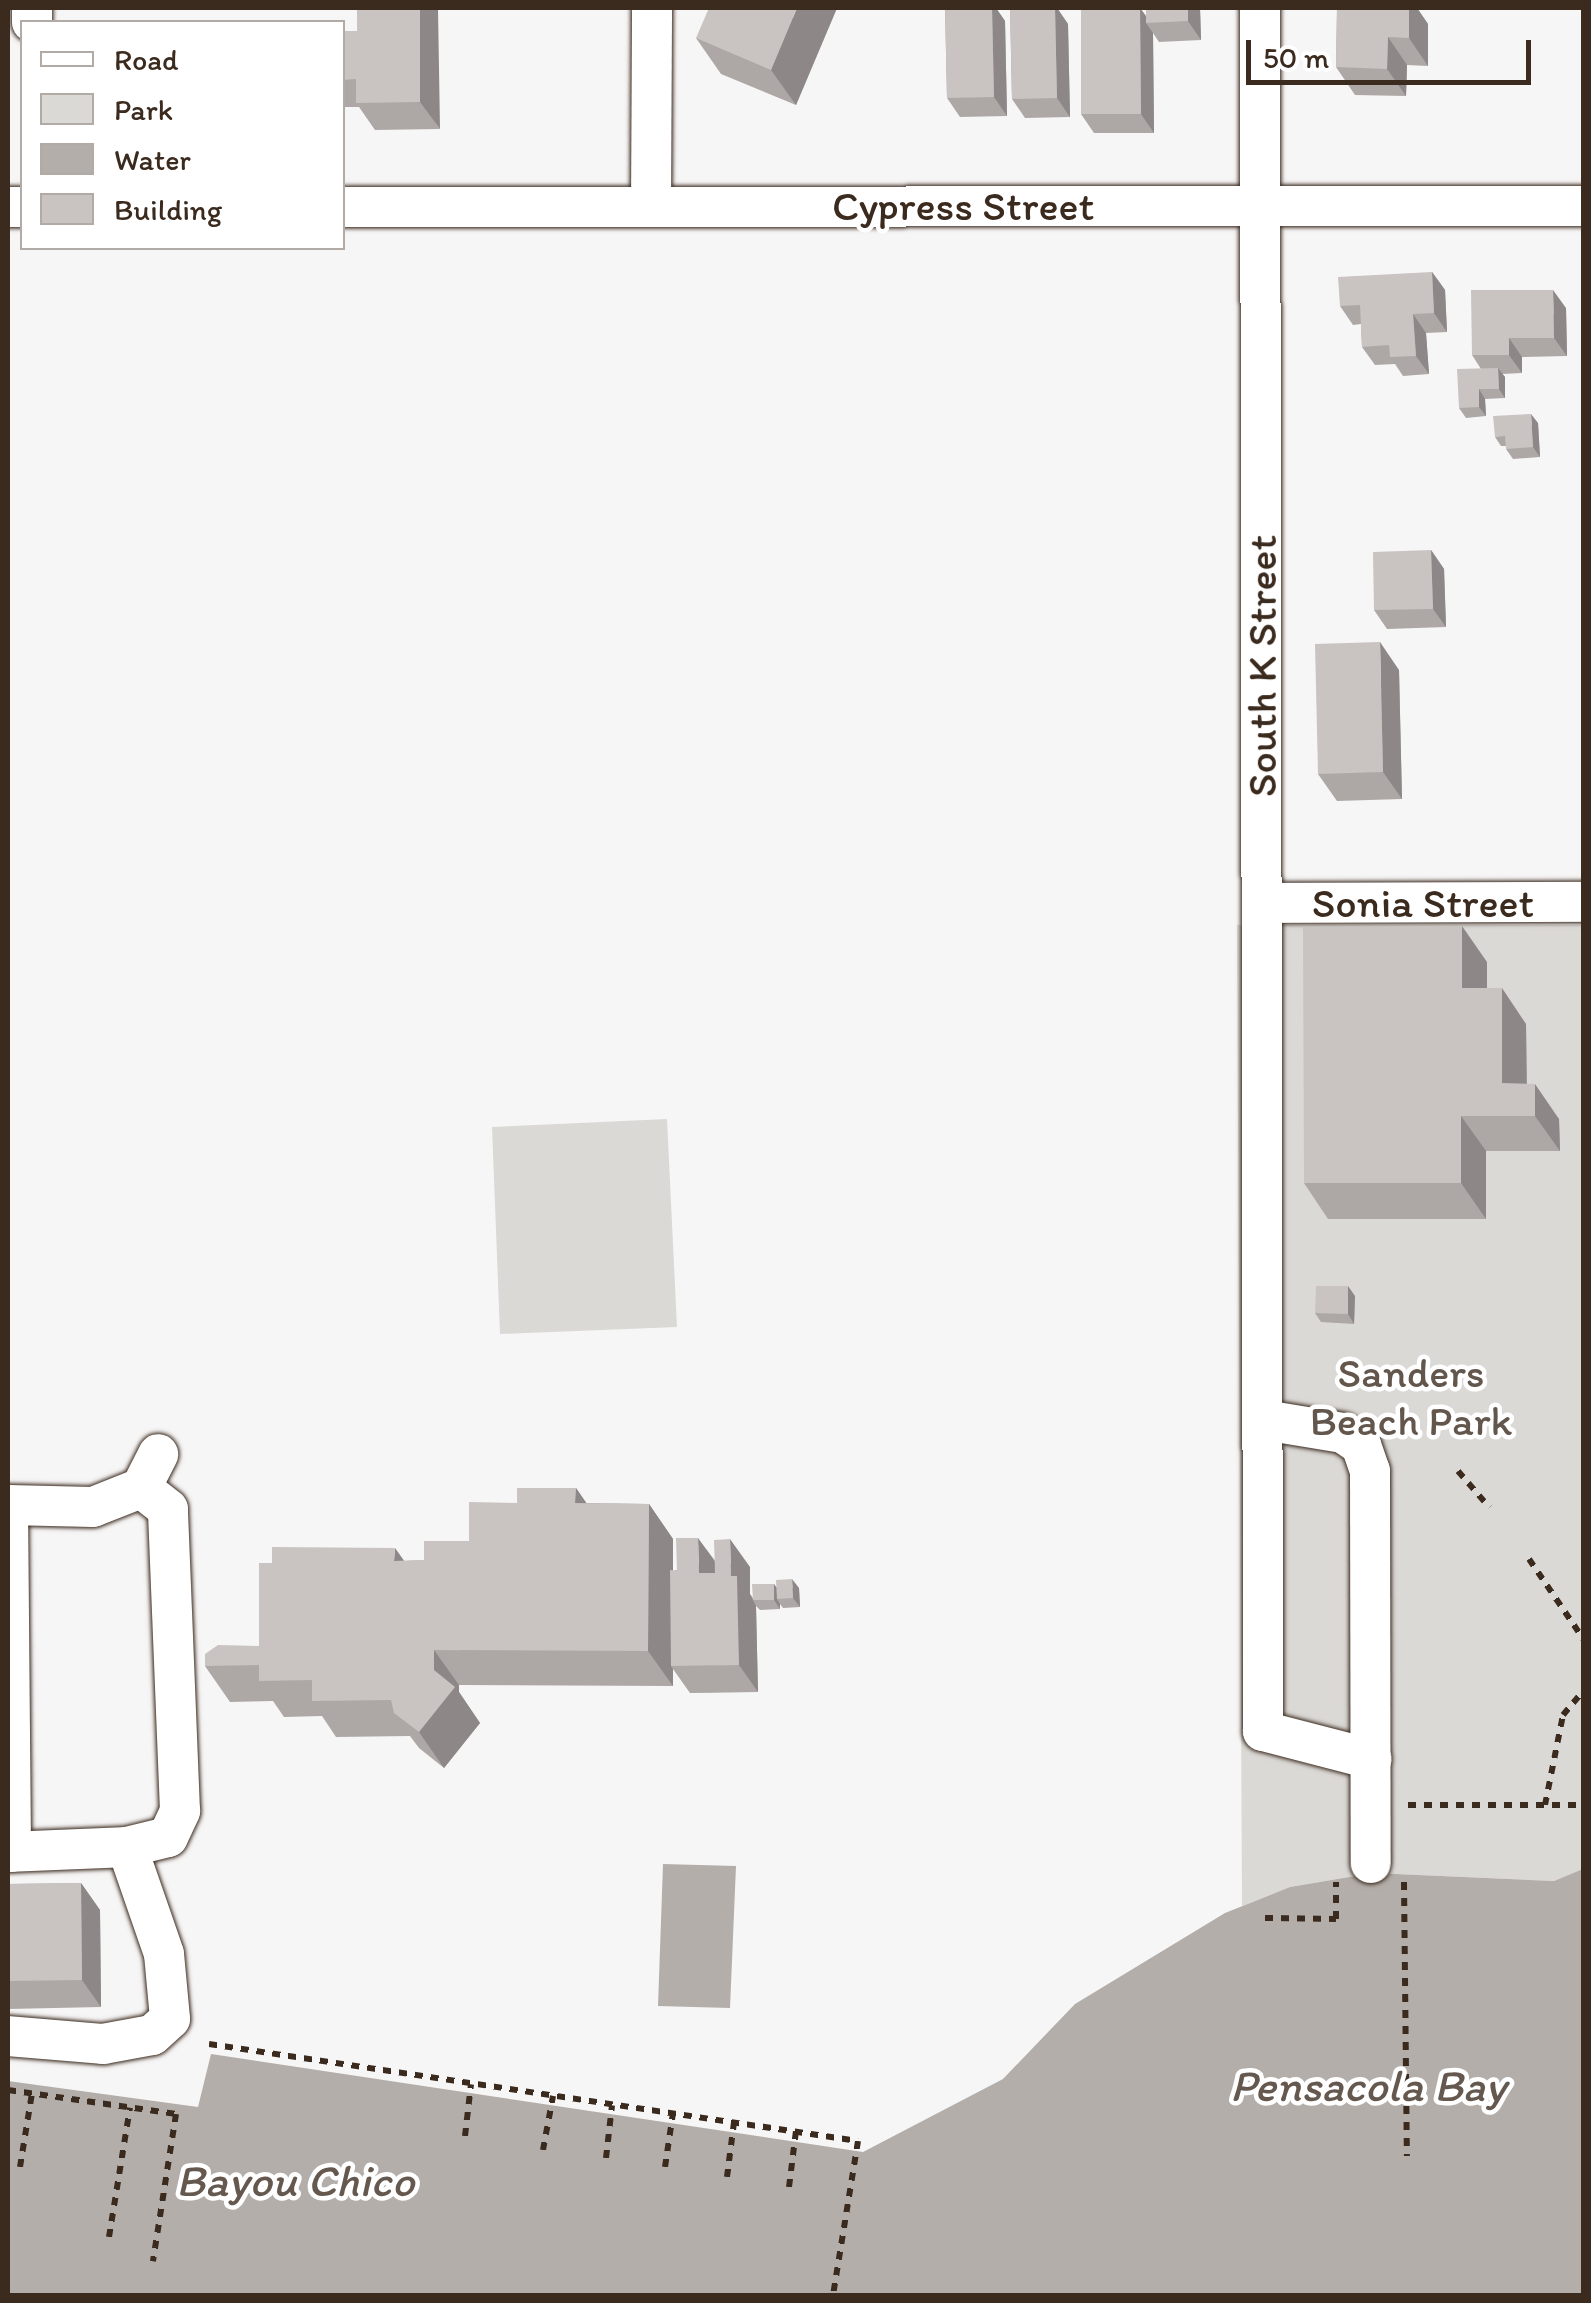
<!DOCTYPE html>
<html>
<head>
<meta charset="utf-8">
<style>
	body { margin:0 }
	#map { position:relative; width:1591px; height:2303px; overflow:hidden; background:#f7f6f6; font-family:Itim,sans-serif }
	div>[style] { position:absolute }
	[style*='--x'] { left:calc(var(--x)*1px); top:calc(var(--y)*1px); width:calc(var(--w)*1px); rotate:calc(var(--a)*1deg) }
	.green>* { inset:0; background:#dbd9d6 }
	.water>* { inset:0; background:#b4aeaa }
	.path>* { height:6px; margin-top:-3px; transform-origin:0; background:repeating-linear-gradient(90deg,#3b2a1e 0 8px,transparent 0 16px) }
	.roads { filter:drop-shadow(0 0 2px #3b2a1e) drop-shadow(0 0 2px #3b2a1e) }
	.minor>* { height:40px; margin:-20px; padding:0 20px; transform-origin:20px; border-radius:20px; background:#fff }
	.wall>* { inset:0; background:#ada8a6 }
	.shaded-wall>* { inset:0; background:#8d8887 }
	.building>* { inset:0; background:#c9c3c1 }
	span { translate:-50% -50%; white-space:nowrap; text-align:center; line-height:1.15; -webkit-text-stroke:9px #fff; paint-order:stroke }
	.street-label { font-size:42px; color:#3b2a1e }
	.park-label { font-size:42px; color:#63564c }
	.water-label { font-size:45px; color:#65584f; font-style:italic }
	.frame { position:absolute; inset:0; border:10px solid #3b2a1e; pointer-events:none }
	.legend { position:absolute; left:20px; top:20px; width:325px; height:230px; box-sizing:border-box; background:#fff; border:2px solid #b1aaa5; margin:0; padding:12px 18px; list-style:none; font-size:30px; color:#3b2a1e }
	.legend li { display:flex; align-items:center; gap:20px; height:50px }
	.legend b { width:50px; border:2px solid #b1aaa5 }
	.scale { position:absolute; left:1246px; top:40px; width:285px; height:45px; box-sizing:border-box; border:5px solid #3b2a1e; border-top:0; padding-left:12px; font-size:30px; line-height:35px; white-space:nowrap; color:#3b2a1e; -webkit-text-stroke:8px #fff; paint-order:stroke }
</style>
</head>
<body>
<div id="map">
	<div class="green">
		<div style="clip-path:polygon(1237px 925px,1583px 925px,1584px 1869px,1554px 1881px,1373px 1873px,1290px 1887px,1242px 1906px)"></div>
		<div style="clip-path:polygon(667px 1119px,677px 1327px,500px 1334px,492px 1127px)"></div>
	</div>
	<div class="water">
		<div style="clip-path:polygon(663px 1864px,736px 1866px,730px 2008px,658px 2006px)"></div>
		<div style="clip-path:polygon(1583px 1869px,1583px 2295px,8px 2296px,8px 2081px,198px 2107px,211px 2054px,863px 2152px,1003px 2079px,1075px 2004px,1225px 1913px,1290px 1887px,1373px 1873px,1554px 1881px)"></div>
	</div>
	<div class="path">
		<div style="--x:1458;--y:1471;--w:48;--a:49.3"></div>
		<div style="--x:1529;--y:1559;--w:98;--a:55.8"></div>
		<div style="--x:1408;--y:1805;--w:176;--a:0"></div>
		<div style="--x:1545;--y:1805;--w:92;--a:-78.7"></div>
		<div style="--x:1563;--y:1715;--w:33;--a:-50"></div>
		<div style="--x:1404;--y:1882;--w:274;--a:89.4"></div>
		<div style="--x:1265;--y:1918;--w:71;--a:0.8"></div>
		<div style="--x:1336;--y:1919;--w:37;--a:-90"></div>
		<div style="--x:209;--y:2044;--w:656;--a:8.5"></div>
		<div style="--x:858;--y:2141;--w:157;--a:99.2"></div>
		<div style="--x:8;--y:2090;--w:170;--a:8.1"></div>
		<div style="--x:176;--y:2114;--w:149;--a:98.9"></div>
		<div style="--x:465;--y:2136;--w:52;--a:-83.4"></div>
		<div style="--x:543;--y:2150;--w:55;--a:-79.5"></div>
		<div style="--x:606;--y:2158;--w:53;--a:-83.5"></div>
		<div style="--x:20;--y:2167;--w:75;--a:-80.8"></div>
		<div style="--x:665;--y:2167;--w:55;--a:-81.6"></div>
		<div style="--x:727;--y:2177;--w:55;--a:-82.7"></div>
		<div style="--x:789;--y:2187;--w:56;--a:-82.9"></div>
		<div style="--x:109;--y:2237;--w:131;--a:-80.8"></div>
	</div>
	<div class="roads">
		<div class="minor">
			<div style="--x:32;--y:8;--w:14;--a:90"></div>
			<div style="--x:1260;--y:8;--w:1723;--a:89.9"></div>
			<div style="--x:1263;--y:1731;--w:112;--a:14.5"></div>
			<div style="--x:8;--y:207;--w:14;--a:0"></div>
			<div style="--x:342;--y:207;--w:1242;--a:-0.05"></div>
			<div style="--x:651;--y:207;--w:199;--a:-89.7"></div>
			<div style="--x:1263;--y:903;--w:321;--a:-0.2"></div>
			<div style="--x:1264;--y:1420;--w:80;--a:9.3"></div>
			<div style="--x:1343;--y:1433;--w:22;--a:34"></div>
			<div style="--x:1361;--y:1445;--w:28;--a:71"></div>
			<div style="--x:1370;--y:1471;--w:392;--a:89.9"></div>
			<div style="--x:8;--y:1505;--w:347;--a:89.5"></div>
			<div style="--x:8;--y:1505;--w:85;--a:1.3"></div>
			<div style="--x:93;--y:1507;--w:52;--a:-21.6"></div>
			<div style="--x:141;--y:1488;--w:38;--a:-63"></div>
			<div style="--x:127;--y:1847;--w:42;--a:-13.7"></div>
			<div style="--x:168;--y:1837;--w:29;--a:-65"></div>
			<div style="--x:180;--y:1811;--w:302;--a:-92.3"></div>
			<div style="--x:168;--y:1509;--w:34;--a:-142"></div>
			<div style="--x:8;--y:1852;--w:119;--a:-2.4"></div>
			<div style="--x:127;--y:1847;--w:113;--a:70.9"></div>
			<div style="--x:164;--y:1954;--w:65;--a:84.7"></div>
			<div style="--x:170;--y:2019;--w:24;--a:138"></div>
			<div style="--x:152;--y:2035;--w:50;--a:169.6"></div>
			<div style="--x:103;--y:2044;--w:95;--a:-175.2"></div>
		</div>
	</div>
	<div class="wall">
		<div style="clip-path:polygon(357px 8px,440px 129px,375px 130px,359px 107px,342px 107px,342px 31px,357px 31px)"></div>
		<div style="clip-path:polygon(837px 8px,796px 105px,721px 74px,696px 38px)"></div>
		<div style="clip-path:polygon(945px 8px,996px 8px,1005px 21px,1007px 116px,960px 117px,947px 98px)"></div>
		<div style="clip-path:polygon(1010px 8px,1057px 8px,1068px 24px,1070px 117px,1025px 118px,1012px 99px)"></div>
		<div style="clip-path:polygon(1140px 8px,1146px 16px,1146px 8px,1200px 8px,1201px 40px,1159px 42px,1153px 33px,1154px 133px,1094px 133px,1081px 114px)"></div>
		<div style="clip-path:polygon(1337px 8px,1417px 8px,1428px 24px,1428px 66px,1407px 65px,1406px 96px,1355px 95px,1336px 67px)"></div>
		<div style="clip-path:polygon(1432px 272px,1445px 290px,1447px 332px,1426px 333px,1429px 374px,1403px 376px,1395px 364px,1375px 365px,1362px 347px,1361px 324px,1353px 325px,1340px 306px)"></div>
		<div style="clip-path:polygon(1566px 308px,1567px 356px,1522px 357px,1522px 373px,1502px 374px,1505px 377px,1505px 398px,1485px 399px,1486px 416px,1466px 418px,1459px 408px,1481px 369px,1472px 355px)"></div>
		<div style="clip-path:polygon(1538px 423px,1540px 457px,1513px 459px,1506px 449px,1506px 446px,1501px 446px,1495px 437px)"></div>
		<div style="clip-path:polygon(1431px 550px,1444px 569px,1446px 627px,1387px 629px,1374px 610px)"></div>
		<div style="clip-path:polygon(1399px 670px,1402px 799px,1337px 801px,1318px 774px)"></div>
		<div style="clip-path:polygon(1487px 962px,1487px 988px,1526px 1024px,1527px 1084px,1559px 1119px,1560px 1151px,1486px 1151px,1486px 1219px,1328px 1219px,1304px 1183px)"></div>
		<div style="clip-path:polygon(1355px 1296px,1354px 1324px,1321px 1322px,1315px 1313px)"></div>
		<div style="clip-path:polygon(576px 1488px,586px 1503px,649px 1504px,673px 1539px,673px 1571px,714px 1561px,750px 1567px,750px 1594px,753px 1598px,774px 1584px,776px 1587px,799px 1588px,800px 1607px,783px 1608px,780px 1604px,780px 1609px,760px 1610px,756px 1606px,758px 1692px,690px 1693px,673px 1669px,673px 1686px,459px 1685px,459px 1692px,480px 1723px,444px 1768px,419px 1748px,410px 1736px,336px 1737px,322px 1716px,284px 1717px,273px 1701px,230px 1702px,205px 1666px,259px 1646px,404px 1561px,424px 1560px,469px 1541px,517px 1503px)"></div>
		<div style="clip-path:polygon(81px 1883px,100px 1910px,101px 2007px,8px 2009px,8px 1884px)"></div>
	</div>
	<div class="shaded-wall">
		<div style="clip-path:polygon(420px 8px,438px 8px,440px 129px,420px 102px)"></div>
		<div style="clip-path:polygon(797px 8px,837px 8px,796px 105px,771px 70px)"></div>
		<div style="clip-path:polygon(992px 8px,996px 8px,1005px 21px,1007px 116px,994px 97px)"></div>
		<div style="clip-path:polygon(1055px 8px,1057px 8px,1068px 24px,1070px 117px,1057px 98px)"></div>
		<div style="clip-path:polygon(1140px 8px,1151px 23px,1146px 23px,1153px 33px,1154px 133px,1141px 114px)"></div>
		<div style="clip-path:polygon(1188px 8px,1200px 8px,1201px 40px,1188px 21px)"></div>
		<div style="clip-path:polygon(1409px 8px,1417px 8px,1428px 24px,1428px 66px,1409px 38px)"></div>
		<div style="clip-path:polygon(1388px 37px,1407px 65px,1406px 96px,1387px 69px)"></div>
		<div style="clip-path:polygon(1432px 272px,1445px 290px,1447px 332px,1434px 313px)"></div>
		<div style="clip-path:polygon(1553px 290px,1566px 308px,1567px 356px,1554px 338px)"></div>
		<div style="clip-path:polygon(1413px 314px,1426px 333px,1429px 374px,1416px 356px)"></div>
		<div style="clip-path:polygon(1509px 338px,1522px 357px,1522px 373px,1509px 355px)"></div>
		<div style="clip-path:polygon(1498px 368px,1505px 377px,1505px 398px,1499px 389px)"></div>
		<div style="clip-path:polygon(1479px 389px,1485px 399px,1486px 416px,1479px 407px)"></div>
		<div style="clip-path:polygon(1531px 414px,1538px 423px,1540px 457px,1533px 447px)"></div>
		<div style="clip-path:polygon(1431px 550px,1444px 569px,1446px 627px,1433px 609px)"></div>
		<div style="clip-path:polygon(1380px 642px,1399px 670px,1402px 799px,1383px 772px)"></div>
		<div style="clip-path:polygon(1462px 926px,1487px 962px,1487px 1024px,1462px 988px)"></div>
		<div style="clip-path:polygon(1502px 988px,1526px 1024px,1527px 1116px,1502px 1083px)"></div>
		<div style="clip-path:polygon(1535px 1084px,1559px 1119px,1560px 1151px,1535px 1116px)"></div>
		<div style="clip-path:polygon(1461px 1116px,1486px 1151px,1486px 1219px,1461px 1183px)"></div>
		<div style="clip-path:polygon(1348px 1286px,1355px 1296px,1354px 1324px,1348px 1314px)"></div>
		<div style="clip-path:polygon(576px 1488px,601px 1524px,575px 1503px)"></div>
		<div style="clip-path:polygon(649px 1504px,673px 1539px,673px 1666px,671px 1666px,673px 1669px,673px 1686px,648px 1651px)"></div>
		<div style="clip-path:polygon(698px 1538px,718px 1565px,718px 1601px,699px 1573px)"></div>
		<div style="clip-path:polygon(730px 1539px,750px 1567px,750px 1594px,756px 1606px,758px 1692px,739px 1665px,731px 1576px)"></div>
		<div style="clip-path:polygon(395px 1548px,420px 1583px,394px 1561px)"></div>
		<div style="clip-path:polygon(792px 1579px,799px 1588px,800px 1607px,793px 1598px)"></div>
		<div style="clip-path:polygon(774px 1584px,780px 1593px,777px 1599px,780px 1604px,780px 1609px,774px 1600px)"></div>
		<div style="clip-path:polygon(434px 1650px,459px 1685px,459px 1692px,480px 1723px,444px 1768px,419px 1732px,434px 1670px)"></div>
		<div style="clip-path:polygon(81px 1883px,100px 1910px,101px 2007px,82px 1980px)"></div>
	</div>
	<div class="building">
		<div style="clip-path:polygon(357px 8px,420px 8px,420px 102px,356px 103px,356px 79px,342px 80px,342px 31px,357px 31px)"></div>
		<div style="clip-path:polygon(709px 8px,797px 8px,771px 70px,696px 38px)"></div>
		<div style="clip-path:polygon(945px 8px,992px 8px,994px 97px,947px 98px)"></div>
		<div style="clip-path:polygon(1010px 8px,1055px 8px,1057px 98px,1012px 99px)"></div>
		<div style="clip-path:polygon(1081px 8px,1140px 8px,1141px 114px,1081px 114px)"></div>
		<div style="clip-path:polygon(1146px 8px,1188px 8px,1188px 21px,1146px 23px)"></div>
		<div style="clip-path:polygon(1337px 8px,1409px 8px,1409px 38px,1388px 37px,1387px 69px,1336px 67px)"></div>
		<div style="clip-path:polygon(1432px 272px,1434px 313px,1413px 314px,1416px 356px,1390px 357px,1389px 345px,1362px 347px,1360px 305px,1340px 306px,1338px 277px)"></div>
		<div style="clip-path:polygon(1471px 290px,1553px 290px,1554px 338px,1509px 338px,1509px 355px,1472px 355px)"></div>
		<div style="clip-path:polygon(1498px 368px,1499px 389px,1479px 389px,1479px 407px,1459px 408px,1457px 369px)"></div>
		<div style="clip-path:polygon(1531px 414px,1533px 447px,1506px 449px,1505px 436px,1495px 437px,1493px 416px)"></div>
		<div style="clip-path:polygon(1431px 550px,1433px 609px,1374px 610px,1373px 552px)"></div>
		<div style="clip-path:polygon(1380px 642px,1383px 772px,1318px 774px,1315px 644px)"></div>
		<div style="clip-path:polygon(1462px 926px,1462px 988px,1502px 988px,1502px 1083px,1535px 1084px,1535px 1116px,1461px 1116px,1461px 1183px,1304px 1183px,1303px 927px)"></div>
		<div style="clip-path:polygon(1316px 1286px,1348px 1286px,1348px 1314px,1315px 1313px)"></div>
		<div style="clip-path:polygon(517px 1488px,576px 1488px,575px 1503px,649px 1504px,648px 1651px,434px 1650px,434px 1670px,455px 1687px,419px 1732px,394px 1713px,391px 1700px,312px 1701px,312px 1680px,259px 1681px,259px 1665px,205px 1666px,205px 1654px,218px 1645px,259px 1646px,259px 1563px,272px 1563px,272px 1547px,395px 1548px,394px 1561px,424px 1560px,424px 1541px,469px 1541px,469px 1502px,517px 1503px)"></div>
		<div style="clip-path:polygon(676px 1538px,698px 1538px,699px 1573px,715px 1573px,714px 1540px,730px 1539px,731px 1576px,737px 1576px,739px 1665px,671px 1666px,670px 1570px,677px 1571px)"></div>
		<div style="clip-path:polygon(792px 1579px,793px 1598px,777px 1599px,776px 1580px)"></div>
		<div style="clip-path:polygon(752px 1584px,774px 1584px,774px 1600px,753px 1600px)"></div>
		<div style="clip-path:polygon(81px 1883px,82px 1980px,8px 1981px,8px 1884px)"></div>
	</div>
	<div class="street-label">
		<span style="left:963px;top:206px">Cypress Street</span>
		<span style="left:1262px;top:666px;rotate:-90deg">South K Street</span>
		<span style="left:1423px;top:903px">Sonia Street</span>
	</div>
	<div class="park-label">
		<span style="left:1411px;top:1397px">Sanders<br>Beach Park</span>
	</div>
	<div class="water-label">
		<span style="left:1368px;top:2086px">Pensacola Bay</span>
		<span style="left:295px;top:2181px">Bayou Chico</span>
	</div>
	<div class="frame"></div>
	<ul class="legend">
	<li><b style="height:12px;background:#fff"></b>Road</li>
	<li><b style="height:28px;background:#dbd9d6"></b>Park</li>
	<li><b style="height:28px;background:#b4aeaa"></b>Water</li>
	<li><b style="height:28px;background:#c9c3c1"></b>Building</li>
	</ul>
	<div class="scale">50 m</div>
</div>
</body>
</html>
